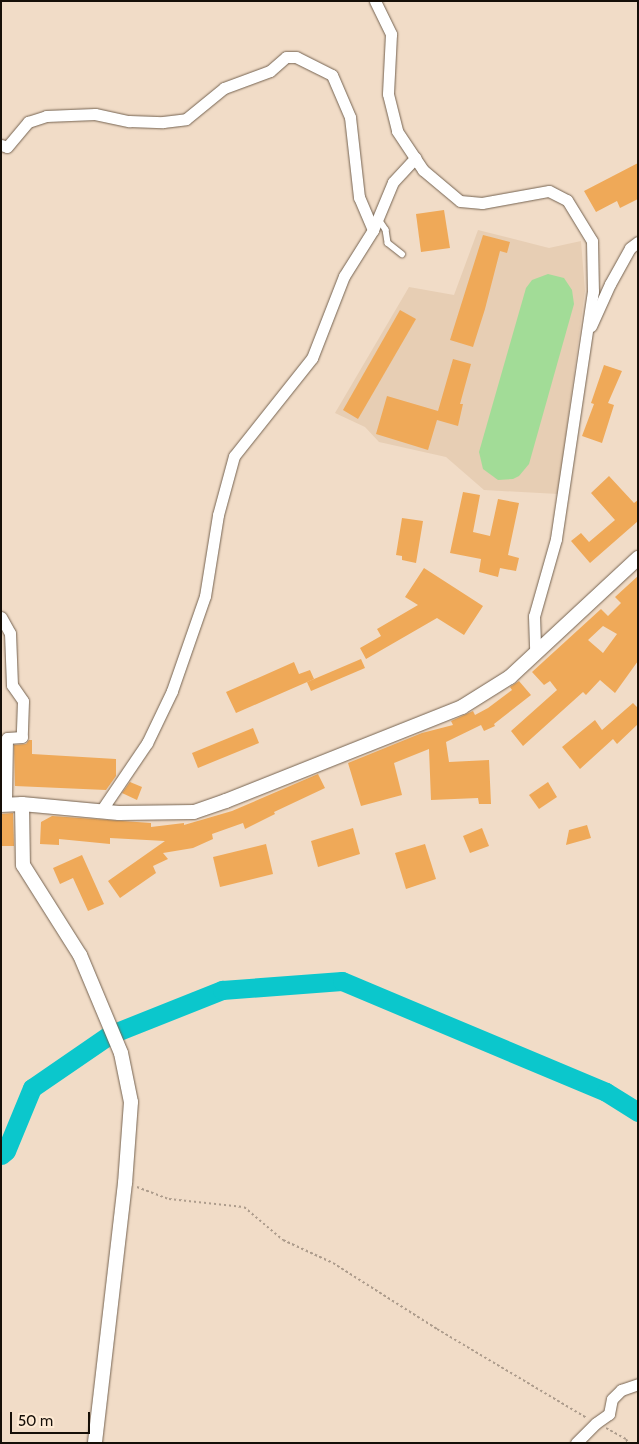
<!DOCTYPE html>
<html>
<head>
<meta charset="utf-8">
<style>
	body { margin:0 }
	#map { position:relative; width:639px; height:1444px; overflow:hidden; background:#f1dcc7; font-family:Cabin,sans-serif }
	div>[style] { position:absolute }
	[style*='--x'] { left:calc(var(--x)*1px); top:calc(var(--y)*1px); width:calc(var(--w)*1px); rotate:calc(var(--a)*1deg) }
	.built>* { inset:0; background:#e7ceb4 }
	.green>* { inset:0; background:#a2dc97 }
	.river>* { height:19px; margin:-9.5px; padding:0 9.5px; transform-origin:9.5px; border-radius:9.5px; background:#0bc7cc }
	.building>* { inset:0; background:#efa958 }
	.path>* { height:2px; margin-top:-1px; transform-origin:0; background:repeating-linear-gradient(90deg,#ad9c8c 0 2.5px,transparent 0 5px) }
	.roads { filter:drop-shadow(0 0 1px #756351) drop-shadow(0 0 1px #756351) }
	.service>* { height:5.5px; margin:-2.75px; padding:0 2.75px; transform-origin:2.75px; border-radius:2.75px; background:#fff }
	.minor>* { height:11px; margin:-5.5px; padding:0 5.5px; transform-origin:5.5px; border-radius:5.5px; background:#fff }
	.tertiary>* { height:14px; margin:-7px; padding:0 7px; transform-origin:7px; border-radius:7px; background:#fff }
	span { translate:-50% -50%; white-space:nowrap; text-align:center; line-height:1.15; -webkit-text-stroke:4px #feead4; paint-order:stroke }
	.frame { position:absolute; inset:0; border:2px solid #160f08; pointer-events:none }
	.scale { position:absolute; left:10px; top:1412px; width:80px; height:22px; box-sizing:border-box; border:2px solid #160f08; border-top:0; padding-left:6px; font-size:15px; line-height:18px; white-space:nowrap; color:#160f08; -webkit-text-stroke:4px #feead4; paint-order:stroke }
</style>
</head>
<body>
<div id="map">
	<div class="built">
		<div style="clip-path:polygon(478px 230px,549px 248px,581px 241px,585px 291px,558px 494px,484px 490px,446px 457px,379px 442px,365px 427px,335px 413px,409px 287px,454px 295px)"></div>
	</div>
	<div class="green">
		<div style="clip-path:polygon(548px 274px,564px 278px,572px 290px,574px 304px,529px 464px,519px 476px,513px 479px,498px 480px,483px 469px,479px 452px,526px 288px,532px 280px)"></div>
	</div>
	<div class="river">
		<div style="--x:1;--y:1155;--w:6;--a:-39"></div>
		<div style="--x:6;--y:1151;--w:68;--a:-67.6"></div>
		<div style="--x:32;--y:1088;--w:93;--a:-34.5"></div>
		<div style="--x:109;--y:1035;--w:122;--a:-21.7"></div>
		<div style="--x:222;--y:990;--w:120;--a:-4.3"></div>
		<div style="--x:342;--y:981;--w:286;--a:22.8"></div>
		<div style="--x:606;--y:1092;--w:38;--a:32"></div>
	</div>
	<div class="building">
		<div style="clip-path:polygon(638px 163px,638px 199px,620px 208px,617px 201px,596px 212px,584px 191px)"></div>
		<div style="clip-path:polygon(444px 210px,450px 248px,421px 252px,416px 214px)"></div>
		<div style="clip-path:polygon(483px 235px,510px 242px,507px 253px,500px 251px,485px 309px,473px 347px,450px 340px)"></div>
		<div style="clip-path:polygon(400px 310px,416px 319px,358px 419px,343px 410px)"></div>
		<div style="clip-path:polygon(453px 359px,471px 364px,460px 404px,463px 404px,458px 426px,437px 420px,428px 450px,376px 434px,387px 396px,438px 411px)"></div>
		<div style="clip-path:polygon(604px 365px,622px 371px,608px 403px,614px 405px,602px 443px,582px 436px,594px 404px,591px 403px)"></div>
		<div style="clip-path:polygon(609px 476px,634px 503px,638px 500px,638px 521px,590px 563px,571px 541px,581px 533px,589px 542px,615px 520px,591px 493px)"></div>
		<div style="clip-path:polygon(463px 492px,480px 495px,473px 532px,490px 536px,498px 499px,519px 503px,508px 555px,519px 558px,516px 571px,500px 568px,498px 577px,479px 572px,481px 559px,450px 553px)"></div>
		<div style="clip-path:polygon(402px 518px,423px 521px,416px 563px,402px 560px,402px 556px,396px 555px)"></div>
		<div style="clip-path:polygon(424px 568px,483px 606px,464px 635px,437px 618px,366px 659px,360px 648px,381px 636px,377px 629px,418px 605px,405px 597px)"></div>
		<div style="clip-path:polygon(evenodd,638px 576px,638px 661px,615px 693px,600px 680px,586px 695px,583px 692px,523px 746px,511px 731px,557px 690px,550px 681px,544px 685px,532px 672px,601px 609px,608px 616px,621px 603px,615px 597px,638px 576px,603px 626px,617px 634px,603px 653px,588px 640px,603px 626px)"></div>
		<div style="clip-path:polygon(361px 659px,365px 668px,311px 691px,307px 682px)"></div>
		<div style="clip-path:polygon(294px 662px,299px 674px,310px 670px,314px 679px,236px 713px,226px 692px)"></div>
		<div style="clip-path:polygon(519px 681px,531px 695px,494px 724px,495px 726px,484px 731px,481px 725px,446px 742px,449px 762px,489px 760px,491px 804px,479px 804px,478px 798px,431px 800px,429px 749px,394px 763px,402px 795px,361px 806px,348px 763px,422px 733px,453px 725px,451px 721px,473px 711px,475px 715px,488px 708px,512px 690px,510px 687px)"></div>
		<div style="clip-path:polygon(633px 703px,638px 708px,638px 724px,617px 744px,613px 739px,580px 769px,562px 747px,595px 720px,602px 730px)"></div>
		<div style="clip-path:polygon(253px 728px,259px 743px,198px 768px,192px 753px)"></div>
		<div style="clip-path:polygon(29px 740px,32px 740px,32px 754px,116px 759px,116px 776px,106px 790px,15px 786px,14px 745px,26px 744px)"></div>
		<div style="clip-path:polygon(318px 774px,325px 788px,274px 812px,275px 814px,245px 829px,243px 823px,212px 834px,213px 839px,193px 848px,163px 853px,168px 859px,153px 866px,156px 873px,120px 898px,108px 881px,165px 841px,110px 838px,110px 844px,59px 839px,59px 845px,40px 844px,41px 822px,52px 816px,151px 823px,151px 827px,184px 823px,184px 825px,232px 811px)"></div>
		<div style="clip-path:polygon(130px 782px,142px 787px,137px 800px,122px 793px)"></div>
		<div style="clip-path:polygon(548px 782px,557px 797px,539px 809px,529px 795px)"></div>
		<div style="clip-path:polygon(13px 813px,14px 846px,1px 846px,1px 814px)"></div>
		<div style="clip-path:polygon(587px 825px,591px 838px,566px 845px,569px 830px)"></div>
		<div style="clip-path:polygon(353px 828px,360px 854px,318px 867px,311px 841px)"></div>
		<div style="clip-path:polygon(482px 828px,489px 846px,470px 853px,463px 836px)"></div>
		<div style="clip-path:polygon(266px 844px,273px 874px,220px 887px,213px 857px)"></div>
		<div style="clip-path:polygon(425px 844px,436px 879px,406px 889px,395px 853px)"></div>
		<div style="clip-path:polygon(82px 855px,104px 904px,88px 911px,73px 878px,60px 884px,53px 868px)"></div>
	</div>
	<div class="path">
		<div style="--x:137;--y:1187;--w:34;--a:21"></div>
		<div style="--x:169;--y:1199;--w:75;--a:6.1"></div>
		<div style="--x:244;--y:1207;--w:51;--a:40.2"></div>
		<div style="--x:283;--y:1240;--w:55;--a:24.7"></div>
		<div style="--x:333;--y:1263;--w:123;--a:32.4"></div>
		<div style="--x:437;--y:1329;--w:174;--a:30.7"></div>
		<div style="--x:606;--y:1428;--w:23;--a:29"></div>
		<div style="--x:626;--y:1439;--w:4;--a:63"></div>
	</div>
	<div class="roads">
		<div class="service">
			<div style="--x:378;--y:218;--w:14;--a:56"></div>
			<div style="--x:386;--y:230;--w:13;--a:81"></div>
			<div style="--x:388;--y:243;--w:18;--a:38"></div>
		</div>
		<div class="minor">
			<div style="--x:375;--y:1;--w:37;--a:64"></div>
			<div style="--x:391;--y:34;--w:60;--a:92.9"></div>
			<div style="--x:388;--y:94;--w:38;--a:76"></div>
			<div style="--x:397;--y:131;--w:47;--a:56.3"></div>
			<div style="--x:423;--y:170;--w:48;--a:40"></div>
			<div style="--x:460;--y:201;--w:22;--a:5"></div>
			<div style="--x:482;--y:203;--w:68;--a:-10.2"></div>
			<div style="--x:549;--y:191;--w:20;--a:27"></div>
			<div style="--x:567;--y:200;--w:48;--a:58.6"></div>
			<div style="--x:592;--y:241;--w:50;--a:88.9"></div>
			<div style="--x:593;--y:291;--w:251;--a:98.5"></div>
			<div style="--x:556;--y:539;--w:80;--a:105.9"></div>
			<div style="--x:534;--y:616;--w:37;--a:88"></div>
			<div style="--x:1;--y:145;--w:6;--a:18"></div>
			<div style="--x:7;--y:147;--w:33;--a:-50"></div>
			<div style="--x:28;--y:122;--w:19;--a:-18"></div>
			<div style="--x:46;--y:116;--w:49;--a:-2.3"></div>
			<div style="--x:95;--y:114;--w:35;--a:12"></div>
			<div style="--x:129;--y:121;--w:34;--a:2"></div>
			<div style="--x:163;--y:122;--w:23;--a:-7"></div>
			<div style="--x:186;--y:119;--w:49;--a:-39.2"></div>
			<div style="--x:224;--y:88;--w:49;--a:-20.3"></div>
			<div style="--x:270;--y:71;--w:21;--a:-41"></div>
			<div style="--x:286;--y:57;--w:10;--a:0"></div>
			<div style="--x:296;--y:57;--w:40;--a:26.6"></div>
			<div style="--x:332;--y:75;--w:46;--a:66.8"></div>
			<div style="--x:350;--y:117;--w:81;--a:83.6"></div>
			<div style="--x:359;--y:197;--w:36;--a:67"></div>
			<div style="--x:373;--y:230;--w:54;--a:122.2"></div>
			<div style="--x:344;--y:276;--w:88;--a:111.3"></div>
			<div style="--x:312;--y:358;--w:125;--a:128.5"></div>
			<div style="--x:234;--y:456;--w:61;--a:105.2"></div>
			<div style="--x:218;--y:515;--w:82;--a:99.1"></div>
			<div style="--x:205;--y:596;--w:101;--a:109.2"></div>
			<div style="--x:172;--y:691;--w:58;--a:115.7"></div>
			<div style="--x:147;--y:743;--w:82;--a:124.1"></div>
			<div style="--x:373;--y:230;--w:52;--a:-67.4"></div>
			<div style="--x:393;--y:182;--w:33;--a:-47"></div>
			<div style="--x:591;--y:326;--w:46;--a:-65.7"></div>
			<div style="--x:610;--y:284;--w:41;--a:-60.9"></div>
			<div style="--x:630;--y:248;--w:10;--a:-37"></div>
			<div style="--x:1;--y:617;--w:18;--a:61"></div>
			<div style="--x:10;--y:633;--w:52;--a:87.8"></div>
			<div style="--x:12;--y:685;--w:19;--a:55"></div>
			<div style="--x:23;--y:701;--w:36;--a:92"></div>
			<div style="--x:22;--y:737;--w:15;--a:176"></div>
			<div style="--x:7;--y:738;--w:67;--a:90.9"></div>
			<div style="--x:576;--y:1443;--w:28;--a:-45"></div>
			<div style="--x:596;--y:1423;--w:16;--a:-35"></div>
			<div style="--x:609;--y:1414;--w:15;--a:-79"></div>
			<div style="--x:612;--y:1399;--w:13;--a:-45"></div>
			<div style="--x:621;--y:1390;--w:18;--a:-19"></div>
		</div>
		<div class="tertiary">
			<div style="--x:22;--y:804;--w:61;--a:89.1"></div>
			<div style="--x:23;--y:865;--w:107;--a:57.7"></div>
			<div style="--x:80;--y:955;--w:106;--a:67.3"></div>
			<div style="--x:121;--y:1053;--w:50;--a:78.5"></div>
			<div style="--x:131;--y:1102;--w:81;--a:94.2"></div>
			<div style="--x:125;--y:1183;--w:262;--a:96.6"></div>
			<div style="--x:1;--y:805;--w:21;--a:-3"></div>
			<div style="--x:22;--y:804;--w:97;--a:5.3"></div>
			<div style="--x:119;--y:813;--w:75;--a:-0.8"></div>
			<div style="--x:194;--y:812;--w:34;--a:-19"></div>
			<div style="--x:226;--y:801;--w:254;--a:-21.7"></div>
			<div style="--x:462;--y:707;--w:57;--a:-32"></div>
			<div style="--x:510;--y:677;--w:175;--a:-42.9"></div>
		</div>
	</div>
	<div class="frame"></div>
	<div class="scale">50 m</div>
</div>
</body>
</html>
